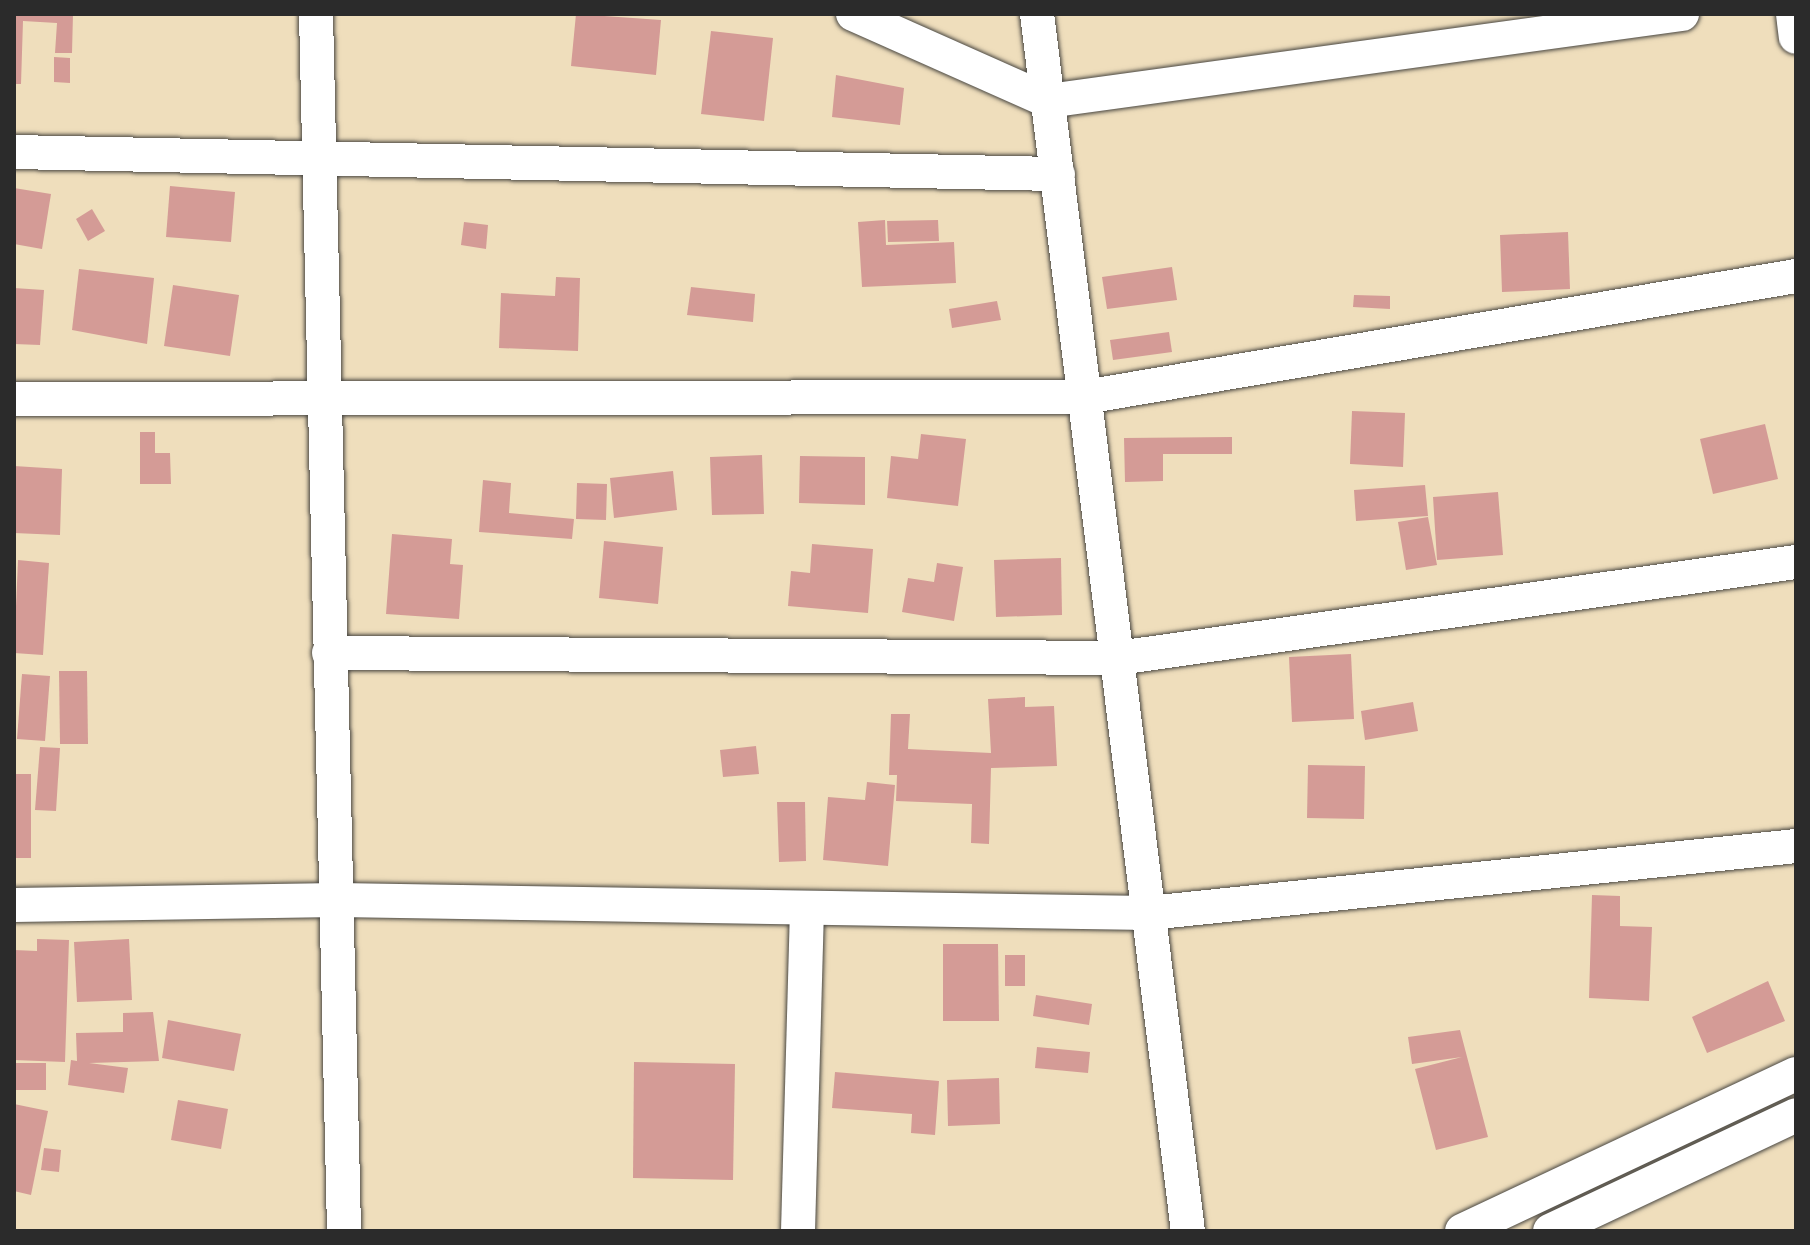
<!DOCTYPE html>
<html>
<head>
<meta charset="utf-8">
<style>
	body { margin:0 }
	#map { position:relative; width:1810px; height:1245px; overflow:hidden; background:#efdebc; font-family:"Old Standard TT",serif }
	div>[style] { position:absolute }
	[style*='--x'] { left:calc(var(--x)*1px); top:calc(var(--y)*1px); width:calc(var(--w)*1px); rotate:calc(var(--a)*1deg) }
	.building>* { inset:0; background:#d49b96 }
	.roads { filter:drop-shadow(0 0 2px #484641) drop-shadow(0 0 2px #484641) }
	.minor>* { height:34px; margin:-17px; padding:0 17px; transform-origin:17px; border-radius:17px; background:#fff }
	span { translate:-50% -50%; white-space:nowrap; text-align:center; line-height:1.15; -webkit-text-stroke:6px #fcf5e5; paint-order:stroke }
	.frame { position:absolute; inset:0; border:16px solid #2b2b2b; pointer-events:none }
</style>
</head>
<body>
<div id="map">
	<div class="building">
		<div style="clip-path:polygon(14px 14px,73px 14px,72px 53px,55px 53px,57px 23px,23px 21px,21px 84px,14px 84px)"></div>
		<div style="clip-path:polygon(576px 14px,661px 20px,656px 75px,571px 66px)"></div>
		<div style="clip-path:polygon(711px 31px,773px 38px,764px 121px,701px 114px)"></div>
		<div style="clip-path:polygon(54px 57px,70px 58px,70px 83px,54px 82px)"></div>
		<div style="clip-path:polygon(836px 75px,904px 88px,900px 125px,832px 117px)"></div>
		<div style="clip-path:polygon(170px 186px,235px 192px,231px 242px,166px 237px)"></div>
		<div style="clip-path:polygon(14px 188px,51px 194px,42px 249px,14px 244px)"></div>
		<div style="clip-path:polygon(92px 209px,105px 231px,88px 241px,76px 219px)"></div>
		<div style="clip-path:polygon(885px 220px,886px 245px,954px 242px,956px 283px,862px 287px,858px 222px)"></div>
		<div style="clip-path:polygon(938px 220px,939px 241px,888px 242px,887px 221px)"></div>
		<div style="clip-path:polygon(464px 222px,488px 225px,486px 249px,461px 245px)"></div>
		<div style="clip-path:polygon(1568px 232px,1570px 289px,1502px 292px,1500px 235px)"></div>
		<div style="clip-path:polygon(1172px 267px,1177px 300px,1107px 309px,1102px 277px)"></div>
		<div style="clip-path:polygon(79px 269px,154px 278px,147px 344px,72px 330px)"></div>
		<div style="clip-path:polygon(556px 277px,580px 278px,578px 351px,499px 348px,501px 293px,555px 296px)"></div>
		<div style="clip-path:polygon(173px 285px,239px 295px,230px 356px,164px 346px)"></div>
		<div style="clip-path:polygon(691px 287px,755px 294px,753px 322px,687px 315px)"></div>
		<div style="clip-path:polygon(14px 288px,44px 290px,40px 345px,14px 344px)"></div>
		<div style="clip-path:polygon(1354px 295px,1390px 296px,1390px 309px,1353px 307px)"></div>
		<div style="clip-path:polygon(997px 301px,1001px 320px,952px 328px,949px 309px)"></div>
		<div style="clip-path:polygon(1169px 332px,1172px 352px,1113px 360px,1110px 340px)"></div>
		<div style="clip-path:polygon(1352px 411px,1405px 413px,1403px 467px,1350px 464px)"></div>
		<div style="clip-path:polygon(1765px 424px,1778px 479px,1713px 494px,1700px 439px)"></div>
		<div style="clip-path:polygon(140px 432px,155px 432px,155px 453px,170px 453px,171px 484px,140px 484px)"></div>
		<div style="clip-path:polygon(921px 434px,966px 439px,958px 506px,887px 498px,891px 456px,918px 459px)"></div>
		<div style="clip-path:polygon(1232px 437px,1232px 454px,1163px 454px,1163px 481px,1125px 482px,1124px 438px)"></div>
		<div style="clip-path:polygon(762px 455px,764px 514px,712px 515px,710px 457px)"></div>
		<div style="clip-path:polygon(800px 456px,865px 457px,865px 505px,799px 503px)"></div>
		<div style="clip-path:polygon(14px 466px,62px 469px,60px 535px,14px 533px)"></div>
		<div style="clip-path:polygon(673px 471px,677px 510px,614px 518px,610px 478px)"></div>
		<div style="clip-path:polygon(483px 480px,511px 483px,509px 513px,574px 519px,572px 539px,479px 532px)"></div>
		<div style="clip-path:polygon(577px 483px,607px 484px,606px 520px,576px 519px)"></div>
		<div style="clip-path:polygon(1425px 485px,1428px 516px,1356px 521px,1354px 490px)"></div>
		<div style="clip-path:polygon(1498px 492px,1503px 555px,1437px 560px,1433px 497px)"></div>
		<div style="clip-path:polygon(1428px 517px,1437px 565px,1406px 570px,1398px 522px)"></div>
		<div style="clip-path:polygon(392px 534px,452px 539px,450px 564px,463px 565px,459px 619px,386px 614px)"></div>
		<div style="clip-path:polygon(604px 541px,663px 547px,658px 604px,599px 598px)"></div>
		<div style="clip-path:polygon(812px 544px,873px 549px,868px 613px,788px 606px,791px 571px,810px 573px)"></div>
		<div style="clip-path:polygon(1061px 558px,1062px 615px,996px 617px,994px 560px)"></div>
		<div style="clip-path:polygon(18px 560px,49px 563px,43px 655px,14px 653px)"></div>
		<div style="clip-path:polygon(937px 563px,963px 567px,954px 621px,902px 612px,908px 578px,934px 582px)"></div>
		<div style="clip-path:polygon(1351px 654px,1354px 719px,1292px 722px,1289px 657px)"></div>
		<div style="clip-path:polygon(59px 671px,87px 671px,88px 744px,60px 744px)"></div>
		<div style="clip-path:polygon(22px 674px,50px 676px,45px 741px,17px 739px)"></div>
		<div style="clip-path:polygon(1025px 697px,1025px 707px,1054px 706px,1057px 766px,991px 768px,989px 844px,971px 843px,972px 804px,896px 801px,897px 775px,889px 775px,891px 714px,910px 714px,908px 749px,991px 753px,988px 699px)"></div>
		<div style="clip-path:polygon(1413px 702px,1418px 731px,1365px 740px,1361px 711px)"></div>
		<div style="clip-path:polygon(756px 746px,759px 774px,723px 777px,720px 750px)"></div>
		<div style="clip-path:polygon(40px 747px,60px 748px,56px 811px,35px 810px)"></div>
		<div style="clip-path:polygon(1308px 765px,1365px 766px,1364px 819px,1307px 818px)"></div>
		<div style="clip-path:polygon(14px 774px,31px 774px,31px 858px,14px 858px)"></div>
		<div style="clip-path:polygon(867px 782px,895px 785px,888px 866px,823px 860px,828px 797px,865px 800px)"></div>
		<div style="clip-path:polygon(777px 802px,805px 802px,806px 861px,779px 862px)"></div>
		<div style="clip-path:polygon(1592px 895px,1620px 896px,1620px 926px,1652px 927px,1649px 1001px,1589px 998px)"></div>
		<div style="clip-path:polygon(37px 939px,69px 940px,65px 1062px,14px 1060px,14px 950px,37px 951px)"></div>
		<div style="clip-path:polygon(129px 939px,132px 1000px,77px 1002px,74px 942px)"></div>
		<div style="clip-path:polygon(943px 944px,998px 944px,999px 1021px,943px 1021px)"></div>
		<div style="clip-path:polygon(1005px 955px,1025px 955px,1025px 986px,1005px 986px)"></div>
		<div style="clip-path:polygon(1768px 981px,1785px 1021px,1707px 1053px,1692px 1017px)"></div>
		<div style="clip-path:polygon(1036px 995px,1092px 1004px,1089px 1025px,1033px 1016px)"></div>
		<div style="clip-path:polygon(153px 1012px,159px 1061px,89px 1063px,128px 1068px,124px 1093px,68px 1085px,71px 1060px,77px 1061px,76px 1033px,123px 1032px,123px 1013px)"></div>
		<div style="clip-path:polygon(168px 1020px,241px 1034px,234px 1071px,162px 1058px)"></div>
		<div style="clip-path:polygon(1460px 1030px,1488px 1137px,1436px 1150px,1415px 1069px,1462px 1057px,1412px 1064px,1408px 1037px)"></div>
		<div style="clip-path:polygon(1037px 1047px,1090px 1052px,1088px 1073px,1035px 1068px)"></div>
		<div style="clip-path:polygon(634px 1062px,735px 1064px,733px 1180px,633px 1178px)"></div>
		<div style="clip-path:polygon(14px 1063px,46px 1063px,46px 1090px,14px 1090px)"></div>
		<div style="clip-path:polygon(835px 1072px,939px 1081px,935px 1135px,911px 1133px,912px 1114px,832px 1108px)"></div>
		<div style="clip-path:polygon(999px 1078px,1000px 1124px,948px 1126px,947px 1080px)"></div>
		<div style="clip-path:polygon(178px 1100px,228px 1109px,221px 1149px,171px 1140px)"></div>
		<div style="clip-path:polygon(14px 1104px,48px 1111px,31px 1195px,14px 1191px)"></div>
		<div style="clip-path:polygon(44px 1148px,61px 1150px,59px 1172px,41px 1170px)"></div>
	</div>
	<div class="roads">
		<div class="minor">
			<div style="--x:316;--y:14;--w:1217;--a:88.68"></div>
			<div style="--x:853;--y:14;--w:214;--a:24"></div>
			<div style="--x:1048;--y:101;--w:640;--a:-7.81"></div>
			<div style="--x:1037;--y:14;--w:1226;--a:82.93"></div>
			<div style="--x:1793;--y:14;--w:23;--a:83"></div>
			<div style="--x:14;--y:152;--w:1044;--a:1.21"></div>
			<div style="--x:14;--y:399;--w:1071;--a:-0.11"></div>
			<div style="--x:1085;--y:397;--w:721;--a:-9.66"></div>
			<div style="--x:329;--y:653;--w:789;--a:0.36"></div>
			<div style="--x:1118;--y:658;--w:685;--a:-8.06"></div>
			<div style="--x:14;--y:905;--w:324;--a:-0.9"></div>
			<div style="--x:338;--y:900;--w:811;--a:0.92"></div>
			<div style="--x:1149;--y:913;--w:650;--a:-5.91"></div>
			<div style="--x:798;--y:1231;--w:323;--a:-88.4"></div>
			<div style="--x:1462;--y:1231;--w:369;--a:-25.2"></div>
			<div style="--x:1550;--y:1231;--w:272;--a:-25.2"></div>
		</div>
	</div>
	<div class="frame"></div>
</div>
</body>
</html>
